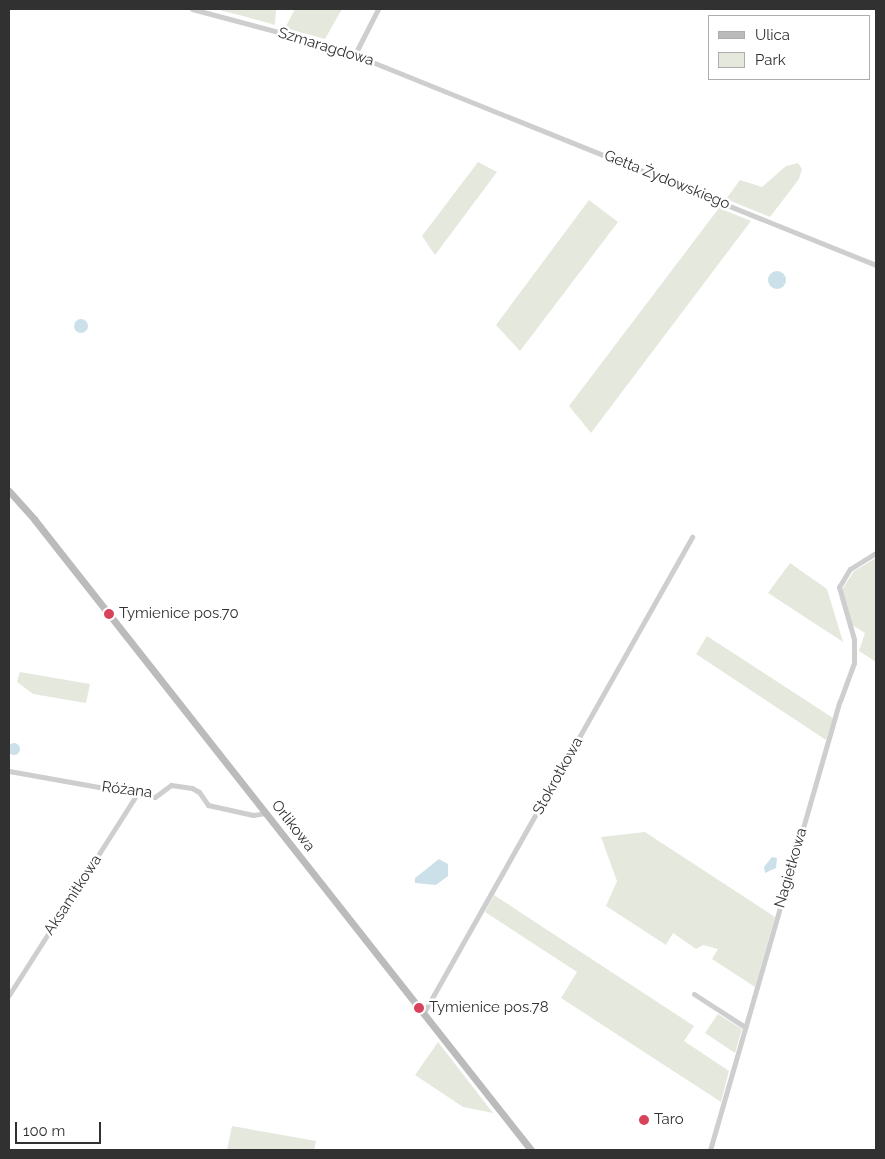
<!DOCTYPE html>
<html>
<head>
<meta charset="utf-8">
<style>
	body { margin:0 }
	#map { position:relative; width:885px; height:1159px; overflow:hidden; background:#fff; font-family:Raleway,sans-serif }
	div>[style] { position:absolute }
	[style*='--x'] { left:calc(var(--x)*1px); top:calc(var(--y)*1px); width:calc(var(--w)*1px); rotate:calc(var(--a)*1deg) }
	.green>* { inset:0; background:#e5e9dd }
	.water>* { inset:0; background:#cbe0e8 }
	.round { border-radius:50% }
	.street>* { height:5px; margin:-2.5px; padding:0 2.5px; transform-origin:2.5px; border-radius:2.5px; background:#cecece }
	.secondary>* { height:7px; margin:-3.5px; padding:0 3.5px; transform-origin:3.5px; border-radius:3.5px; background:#bbb }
	.dots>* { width:14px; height:14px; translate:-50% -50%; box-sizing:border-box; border:2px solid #fff; border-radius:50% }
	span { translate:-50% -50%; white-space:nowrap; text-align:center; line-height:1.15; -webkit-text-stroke:5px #fff; paint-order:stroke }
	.street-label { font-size:15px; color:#313131 }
	.poi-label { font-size:15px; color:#313131 }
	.left { translate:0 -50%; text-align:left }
	.frame { position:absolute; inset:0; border:10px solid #313131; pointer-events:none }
	.legend { position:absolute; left:708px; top:15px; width:162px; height:65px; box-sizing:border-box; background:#fff; border:1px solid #adadad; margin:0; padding:6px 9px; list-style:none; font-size:15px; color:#313131 }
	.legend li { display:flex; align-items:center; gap:10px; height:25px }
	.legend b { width:25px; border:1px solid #adadad }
	.scale { position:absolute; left:15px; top:1122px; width:86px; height:22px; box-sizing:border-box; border:2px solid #313131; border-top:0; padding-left:6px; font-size:15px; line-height:18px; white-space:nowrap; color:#313131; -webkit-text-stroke:4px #fff; paint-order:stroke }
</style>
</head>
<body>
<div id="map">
	<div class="green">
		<div style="clip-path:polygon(215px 9px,276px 9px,275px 25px,243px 16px)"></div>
		<div style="clip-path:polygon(295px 9px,342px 9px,325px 39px,285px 28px)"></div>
		<div style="clip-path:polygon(478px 162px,497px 172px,435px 255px,422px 236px)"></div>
		<div style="clip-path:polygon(798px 163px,802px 169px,799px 179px,770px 217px,726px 199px,740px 180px,762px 187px,786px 166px)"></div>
		<div style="clip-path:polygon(589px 200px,618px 222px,520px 351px,496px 325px)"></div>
		<div style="clip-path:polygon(719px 208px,751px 221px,591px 433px,569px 406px)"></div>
		<div style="clip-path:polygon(876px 558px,876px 662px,859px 651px,865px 633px,852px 625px,841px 591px,854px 571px)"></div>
		<div style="clip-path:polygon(790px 563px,827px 589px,843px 642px,768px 593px)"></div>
		<div style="clip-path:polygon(707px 636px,833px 718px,826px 740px,696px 654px)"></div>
		<div style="clip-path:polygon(20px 672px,90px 684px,86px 703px,33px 694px,17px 682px)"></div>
		<div style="clip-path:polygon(645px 832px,775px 917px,755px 987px,712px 959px,718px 949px,703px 945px,696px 949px,673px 933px,666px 945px,606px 906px,617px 881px,601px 837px)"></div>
		<div style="clip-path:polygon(494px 895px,694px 1026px,684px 1041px,729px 1071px,721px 1102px,561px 998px,577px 972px,485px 912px)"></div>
		<div style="clip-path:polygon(718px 1014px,742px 1029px,735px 1053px,705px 1033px)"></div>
		<div style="clip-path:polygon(438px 1042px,493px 1113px,463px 1107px,415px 1075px)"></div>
		<div style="clip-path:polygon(232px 1126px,316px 1141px,314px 1150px,227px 1150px)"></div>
	</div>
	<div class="water">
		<div class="round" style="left:768px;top:271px;width:18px;height:18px"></div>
		<div class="round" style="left:74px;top:319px;width:14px;height:14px"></div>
		<div class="round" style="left:8px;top:743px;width:12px;height:12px"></div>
		<div style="clip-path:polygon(772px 857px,777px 858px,776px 868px,765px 873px,764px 867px)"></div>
		<div style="clip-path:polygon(439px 859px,448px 864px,448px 876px,436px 885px,415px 883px,415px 878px)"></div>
	</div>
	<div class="street">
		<div style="--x:192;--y:9;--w:148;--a:14.9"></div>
		<div style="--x:335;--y:47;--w:583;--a:21.95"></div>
		<div style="--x:355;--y:54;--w:51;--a:-62.9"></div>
		<div style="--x:9;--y:771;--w:148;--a:10.1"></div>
		<div style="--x:155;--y:797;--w:20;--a:-37"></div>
		<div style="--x:171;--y:785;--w:21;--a:8"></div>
		<div style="--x:192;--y:788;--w:8;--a:30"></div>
		<div style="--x:199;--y:792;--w:16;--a:55"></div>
		<div style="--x:208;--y:805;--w:46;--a:12.5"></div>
		<div style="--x:253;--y:815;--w:12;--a:-9"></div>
		<div style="--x:694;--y:994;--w:61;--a:32.9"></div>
		<div style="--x:9;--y:995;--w:238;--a:-57.5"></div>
		<div style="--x:423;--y:1014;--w:548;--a:-60.58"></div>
		<div style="--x:710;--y:1150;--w:467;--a:-73.9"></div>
		<div style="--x:840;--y:701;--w:40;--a:-69.8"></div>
		<div style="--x:854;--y:663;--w:24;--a:-90"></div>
		<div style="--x:854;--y:639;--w:54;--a:-106.1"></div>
		<div style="--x:839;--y:587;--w:21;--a:-59"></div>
		<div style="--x:850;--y:569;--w:31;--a:-32"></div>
	</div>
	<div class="secondary">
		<div style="--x:9;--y:491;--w:38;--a:48"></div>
		<div style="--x:34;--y:519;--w:803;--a:51.77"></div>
	</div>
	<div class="dots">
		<div style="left:109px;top:614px;background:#d8425a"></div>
		<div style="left:419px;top:1008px;background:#d8425a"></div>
		<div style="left:644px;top:1120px;background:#d8425a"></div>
	</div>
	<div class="street-label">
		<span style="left:326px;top:47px;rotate:17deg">Szmaragdowa</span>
		<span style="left:667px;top:180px;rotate:22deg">Getta Żydowskiego</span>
		<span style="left:558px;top:776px;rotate:-61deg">Stokrotkowa</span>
		<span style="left:127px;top:790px;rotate:7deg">Różana</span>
		<span style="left:293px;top:826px;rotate:52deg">Orlikowa</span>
		<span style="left:791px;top:868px;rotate:-74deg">Nagietkowa</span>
		<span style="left:73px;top:895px;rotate:-57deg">Aksamitkowa</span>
	</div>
	<div class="poi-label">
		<span class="left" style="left:119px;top:614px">Tymienice pos.70</span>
		<span class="left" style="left:429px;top:1008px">Tymienice pos.78</span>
		<span class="left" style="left:654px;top:1120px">Taro</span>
	</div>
	<div class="frame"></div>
	<ul class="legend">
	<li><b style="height:6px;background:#bbb"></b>Ulica</li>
	<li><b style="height:14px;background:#e5e9dd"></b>Park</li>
	</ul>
	<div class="scale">100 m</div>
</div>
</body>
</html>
